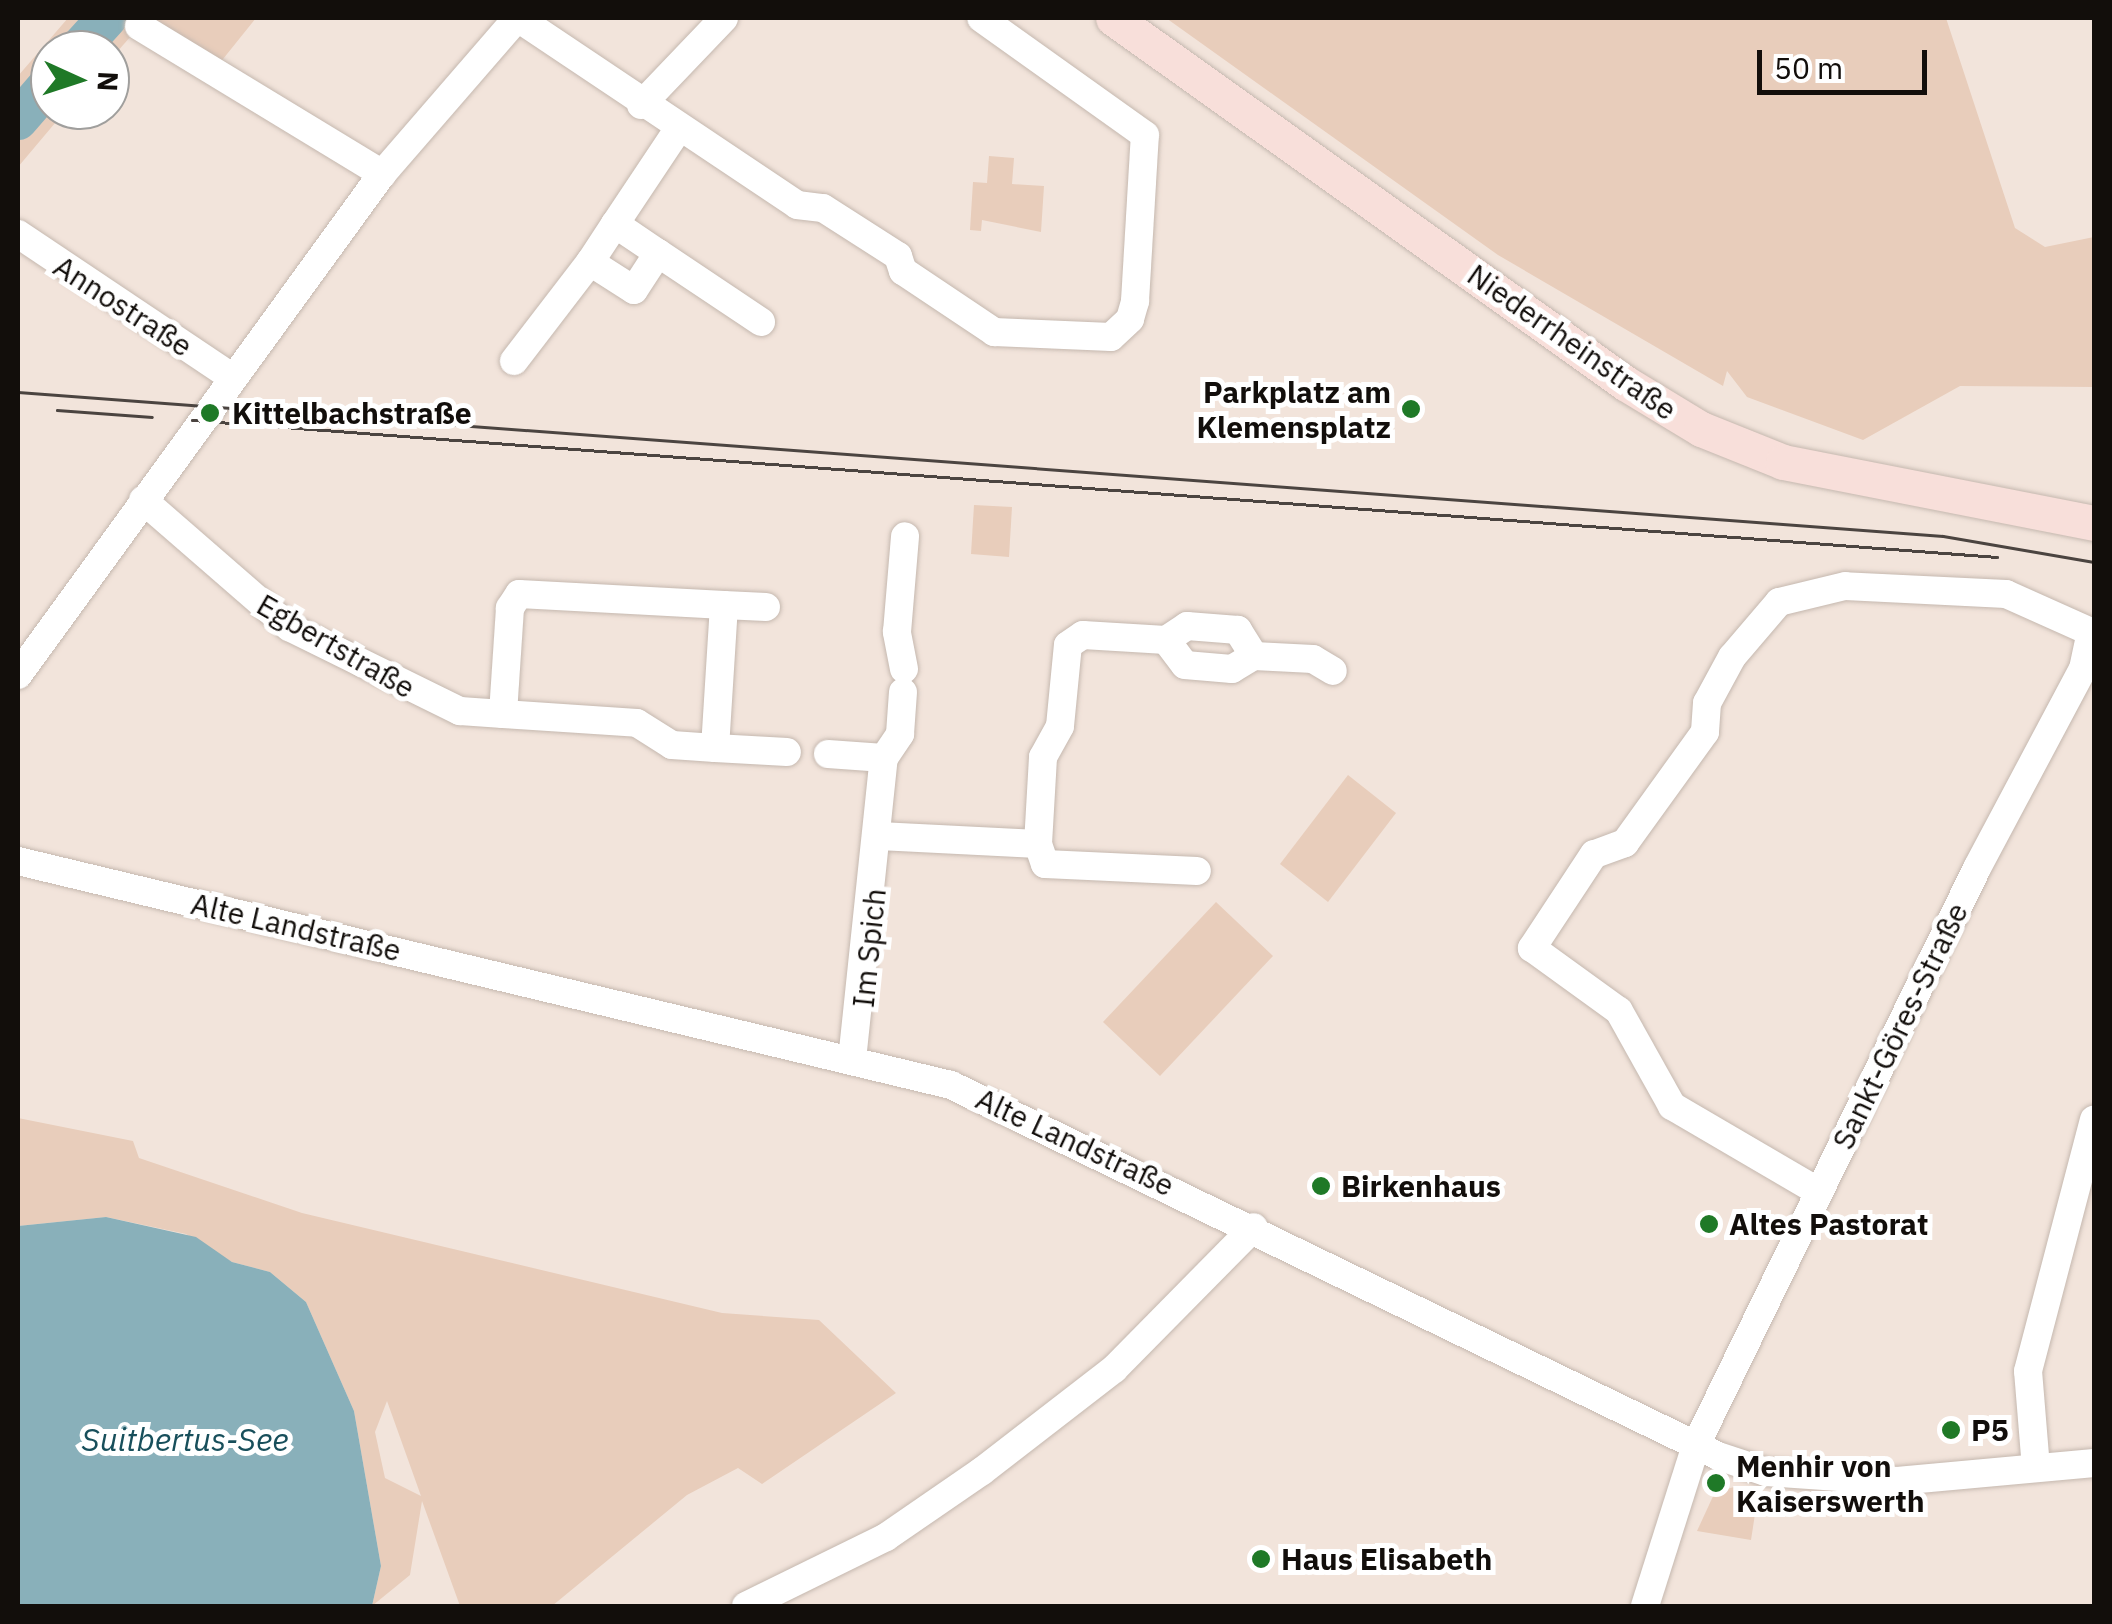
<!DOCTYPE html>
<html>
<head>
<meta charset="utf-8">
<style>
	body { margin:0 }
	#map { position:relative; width:2112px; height:1624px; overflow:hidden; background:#f2e4db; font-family:"IBM Plex Sans",sans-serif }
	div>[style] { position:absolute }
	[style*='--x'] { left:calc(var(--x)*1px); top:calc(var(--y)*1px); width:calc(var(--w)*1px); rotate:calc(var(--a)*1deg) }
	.green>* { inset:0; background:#e8cdbb }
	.water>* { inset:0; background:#89b0ba }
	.river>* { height:40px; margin:-20px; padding:0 20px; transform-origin:20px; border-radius:20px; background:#89b0ba }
	.roads { filter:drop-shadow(0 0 2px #c5b8af) drop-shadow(0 0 2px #c5b8af) }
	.minor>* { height:28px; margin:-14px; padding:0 14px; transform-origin:14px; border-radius:14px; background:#fff }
	.major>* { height:35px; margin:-17.5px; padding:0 17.5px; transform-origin:17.5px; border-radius:17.5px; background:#f8dfda }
	.tram>* { height:2.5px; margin:-1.25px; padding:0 1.25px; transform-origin:1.25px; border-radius:1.25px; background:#4b4440 }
	.dots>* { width:28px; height:28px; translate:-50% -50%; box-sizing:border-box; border:5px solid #fff; border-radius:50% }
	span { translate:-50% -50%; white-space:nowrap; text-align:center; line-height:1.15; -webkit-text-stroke:10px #fff; paint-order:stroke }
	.street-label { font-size:30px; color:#120e0b }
	.poi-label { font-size:30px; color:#120e0b; font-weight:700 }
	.right { translate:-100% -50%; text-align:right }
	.left { translate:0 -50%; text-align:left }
	.water-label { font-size:32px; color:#184f5b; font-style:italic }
	.frame { position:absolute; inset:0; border:20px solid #120e0b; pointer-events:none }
	.north { position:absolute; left:30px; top:30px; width:100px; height:100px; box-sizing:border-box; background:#fff; border:2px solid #a09f9d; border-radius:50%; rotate:93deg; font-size:28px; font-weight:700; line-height:40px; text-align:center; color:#120e0b }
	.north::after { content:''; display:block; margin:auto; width:35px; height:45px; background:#1f7927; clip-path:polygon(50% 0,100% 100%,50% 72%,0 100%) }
	.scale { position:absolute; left:1757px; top:50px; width:170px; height:45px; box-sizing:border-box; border:5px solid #120e0b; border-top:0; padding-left:12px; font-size:30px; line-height:35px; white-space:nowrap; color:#120e0b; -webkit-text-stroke:8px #fff; paint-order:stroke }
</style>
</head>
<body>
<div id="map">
	<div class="green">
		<div style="clip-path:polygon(68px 18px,256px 18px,219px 64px,145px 20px,110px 60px,110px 50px,50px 50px,50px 110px,66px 110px,18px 167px,18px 76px)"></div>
		<div style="clip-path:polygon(1166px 18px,1946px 18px,2015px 228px,2045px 247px,2094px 237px,2094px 387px,1960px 386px,1863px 440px,1747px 397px,1727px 371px,1723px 386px,1498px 255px)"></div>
		<div style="clip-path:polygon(989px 156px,1014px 158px,1012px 184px,1044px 186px,1041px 232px,982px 220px,981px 231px,970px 230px,973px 182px,987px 183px)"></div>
		<div style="clip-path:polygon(974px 505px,1012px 507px,1009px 557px,971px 554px)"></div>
		<div style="clip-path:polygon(1348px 775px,1396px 813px,1328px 902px,1280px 864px)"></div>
		<div style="clip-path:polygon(1216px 902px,1273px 956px,1160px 1076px,1103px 1022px)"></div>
		<div style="clip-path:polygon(evenodd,18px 1118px,133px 1141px,139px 1158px,302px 1213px,722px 1313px,819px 1320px,896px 1393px,762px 1484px,738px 1468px,687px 1495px,552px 1606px,460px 1606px,422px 1501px,410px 1575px,372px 1606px,381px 1566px,354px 1411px,306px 1302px,270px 1272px,232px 1262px,186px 1234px,106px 1217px,18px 1226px,18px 1118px,387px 1401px,421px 1496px,385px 1478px,375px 1432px,387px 1401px)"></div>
		<div style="clip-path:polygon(1738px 1486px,1759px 1488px,1751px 1540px,1697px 1531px,1715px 1492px)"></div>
	</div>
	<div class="water">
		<div style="clip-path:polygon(106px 1217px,196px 1237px,232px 1262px,270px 1272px,306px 1302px,354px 1411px,381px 1566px,372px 1606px,18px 1606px,18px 1226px)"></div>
	</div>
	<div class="river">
		<div style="--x:78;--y:50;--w:43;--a:-47.8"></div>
		<div style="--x:18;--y:120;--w:49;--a:-49.1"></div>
	</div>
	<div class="roads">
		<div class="minor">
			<div style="--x:518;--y:18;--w:336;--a:33.8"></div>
			<div style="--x:797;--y:205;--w:26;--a:7"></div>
			<div style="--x:823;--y:208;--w:89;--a:32.6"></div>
			<div style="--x:898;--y:256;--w:16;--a:72"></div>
			<div style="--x:903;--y:271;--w:110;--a:33.8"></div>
			<div style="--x:994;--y:332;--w:117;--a:2.4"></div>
			<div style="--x:1111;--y:337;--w:26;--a:-43"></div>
			<div style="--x:1130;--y:319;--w:19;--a:-74"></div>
			<div style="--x:1135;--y:301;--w:166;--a:-86.6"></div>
			<div style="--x:1145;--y:135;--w:201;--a:-144.5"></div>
			<div style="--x:139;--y:26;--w:285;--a:31.3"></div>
			<div style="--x:641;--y:105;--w:120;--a:-46.3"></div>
			<div style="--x:615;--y:224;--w:45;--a:123.3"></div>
			<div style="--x:590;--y:262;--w:52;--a:32.5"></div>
			<div style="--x:634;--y:290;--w:44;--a:-57"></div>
			<div style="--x:658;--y:253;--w:52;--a:-146"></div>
			<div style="--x:615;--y:224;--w:115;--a:-56.3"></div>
			<div style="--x:18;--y:234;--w:255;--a:33.8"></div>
			<div style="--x:658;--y:253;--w:124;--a:33.8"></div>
			<div style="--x:514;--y:361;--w:125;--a:-52.5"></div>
			<div style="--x:143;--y:500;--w:194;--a:41"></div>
			<div style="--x:289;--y:627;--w:191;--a:26.2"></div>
			<div style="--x:460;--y:711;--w:43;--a:4"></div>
			<div style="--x:503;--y:714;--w:134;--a:3.8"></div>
			<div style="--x:637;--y:723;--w:41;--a:32.2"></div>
			<div style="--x:672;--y:745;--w:43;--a:4"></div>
			<div style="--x:715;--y:748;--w:143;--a:-86.4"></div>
			<div style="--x:724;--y:605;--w:205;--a:-176.9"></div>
			<div style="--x:519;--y:594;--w:17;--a:123"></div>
			<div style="--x:510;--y:608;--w:106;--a:93.8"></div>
			<div style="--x:724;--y:605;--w:42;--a:2.7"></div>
			<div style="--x:1254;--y:656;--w:59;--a:2.9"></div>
			<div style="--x:1313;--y:659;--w:23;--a:31"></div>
			<div style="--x:904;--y:669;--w:38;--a:-101"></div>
			<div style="--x:897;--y:632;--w:96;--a:-85.2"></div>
			<div style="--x:18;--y:675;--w:619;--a:-54"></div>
			<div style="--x:382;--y:174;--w:206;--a:-49.1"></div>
			<div style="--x:715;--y:748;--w:72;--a:3.2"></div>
			<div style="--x:828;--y:754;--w:56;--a:4.1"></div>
			<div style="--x:879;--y:836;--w:159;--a:2.9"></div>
			<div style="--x:1038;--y:844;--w:21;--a:71"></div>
			<div style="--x:1045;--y:864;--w:152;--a:2.6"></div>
			<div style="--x:1038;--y:844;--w:87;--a:-86.7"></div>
			<div style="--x:1043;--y:757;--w:35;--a:-61"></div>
			<div style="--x:1060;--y:726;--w:81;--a:-84.4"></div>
			<div style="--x:1068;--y:645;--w:18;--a:-34"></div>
			<div style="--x:1083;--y:635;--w:83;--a:3.4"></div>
			<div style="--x:1166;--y:640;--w:31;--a:53"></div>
			<div style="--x:1185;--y:665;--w:47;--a:4.9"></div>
			<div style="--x:1232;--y:669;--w:26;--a:-31"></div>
			<div style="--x:1254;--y:656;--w:31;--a:-122"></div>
			<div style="--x:1238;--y:630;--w:51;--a:-175.5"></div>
			<div style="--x:1187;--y:626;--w:25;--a:146"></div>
			<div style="--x:18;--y:861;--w:960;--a:13.5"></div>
			<div style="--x:951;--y:1085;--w:852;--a:25.81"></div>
			<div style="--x:1718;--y:1456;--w:51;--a:18.4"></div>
			<div style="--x:1766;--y:1472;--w:131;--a:3.9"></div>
			<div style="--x:1897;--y:1481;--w:198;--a:-5.2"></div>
			<div style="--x:852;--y:1060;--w:304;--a:-84"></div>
			<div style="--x:884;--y:758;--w:29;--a:-56"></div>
			<div style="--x:900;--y:734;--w:42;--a:-85.9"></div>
			<div style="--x:2036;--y:1468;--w:97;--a:-94.7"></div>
			<div style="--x:2028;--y:1371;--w:260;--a:-75.3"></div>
			<div style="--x:746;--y:1606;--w:156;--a:-26.2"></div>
			<div style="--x:886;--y:1537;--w:116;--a:-34.5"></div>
			<div style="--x:982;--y:1471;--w:167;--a:-37.7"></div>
			<div style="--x:1114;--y:1369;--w:199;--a:-45.4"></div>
			<div style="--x:1645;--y:1606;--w:169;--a:-72.4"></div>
			<div style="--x:1696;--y:1445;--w:642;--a:-64.03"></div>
			<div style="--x:1977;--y:868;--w:225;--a:-62"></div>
			<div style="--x:2083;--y:669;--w:38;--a:-78"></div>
			<div style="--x:2091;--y:632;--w:93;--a:-155.9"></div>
			<div style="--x:2006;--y:594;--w:161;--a:-177.2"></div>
			<div style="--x:1845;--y:586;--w:68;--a:166.4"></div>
			<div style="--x:1779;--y:602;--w:72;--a:130.5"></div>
			<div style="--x:1732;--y:657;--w:52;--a:118.5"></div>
			<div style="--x:1707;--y:703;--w:29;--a:94"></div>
			<div style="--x:1705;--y:732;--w:137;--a:125.8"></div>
			<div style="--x:1625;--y:843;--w:33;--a:160"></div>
			<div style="--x:1594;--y:854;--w:113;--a:123.4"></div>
			<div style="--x:1532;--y:948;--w:107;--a:35.9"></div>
			<div style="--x:1619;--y:1011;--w:109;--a:60.8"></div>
			<div style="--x:1672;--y:1106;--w:170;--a:30.3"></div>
		</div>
		<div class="major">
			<div style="--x:1113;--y:18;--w:629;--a:35.48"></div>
			<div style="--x:1625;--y:383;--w:89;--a:31.2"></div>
			<div style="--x:1701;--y:429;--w:88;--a:21.9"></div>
			<div style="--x:1783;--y:462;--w:317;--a:11.1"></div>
		</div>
	</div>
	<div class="tram">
		<div style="--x:18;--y:392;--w:1930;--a:4.28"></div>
		<div style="--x:1943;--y:536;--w:153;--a:9.8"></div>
		<div style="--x:57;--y:410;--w:95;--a:4.2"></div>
		<div style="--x:192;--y:420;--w:1810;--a:4.34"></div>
	</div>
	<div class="dots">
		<div style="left:1411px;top:409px;background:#1f7927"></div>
		<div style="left:210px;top:413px;background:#1f7927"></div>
		<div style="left:1321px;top:1186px;background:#1f7927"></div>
		<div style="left:1709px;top:1224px;background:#1f7927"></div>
		<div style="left:1951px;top:1430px;background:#1f7927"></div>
		<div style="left:1716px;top:1483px;background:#1f7927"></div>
		<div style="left:1261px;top:1559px;background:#1f7927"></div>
	</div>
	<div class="street-label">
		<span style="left:123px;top:306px;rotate:33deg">Annostraße</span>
		<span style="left:1572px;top:342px;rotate:35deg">Niederrheinstraße</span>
		<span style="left:336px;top:646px;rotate:30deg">Egbertstraße</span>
		<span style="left:296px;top:927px;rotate:13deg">Alte Landstraße</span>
		<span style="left:869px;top:948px;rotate:-84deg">Im Spich</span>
		<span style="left:1900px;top:1026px;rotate:-64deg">Sankt-Göres-Straße</span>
		<span style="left:1075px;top:1142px;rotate:25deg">Alte Landstraße</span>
	</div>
	<div class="poi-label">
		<span class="right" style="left:1391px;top:409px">Parkplatz am<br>Klemensplatz</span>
		<span class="left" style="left:232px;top:413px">Kittelbachstraße</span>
		<span class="left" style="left:1341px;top:1186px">Birkenhaus</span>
		<span class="left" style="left:1729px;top:1224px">Altes Pastorat</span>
		<span class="left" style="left:1971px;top:1430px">P5</span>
		<span class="left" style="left:1736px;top:1483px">Menhir von<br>Kaiserswerth</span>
		<span class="left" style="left:1281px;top:1559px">Haus Elisabeth</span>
	</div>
	<div class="water-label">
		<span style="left:185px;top:1439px">Suitbertus-See</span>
	</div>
	<div class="frame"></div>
	<div class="north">N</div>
	<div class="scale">50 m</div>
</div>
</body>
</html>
